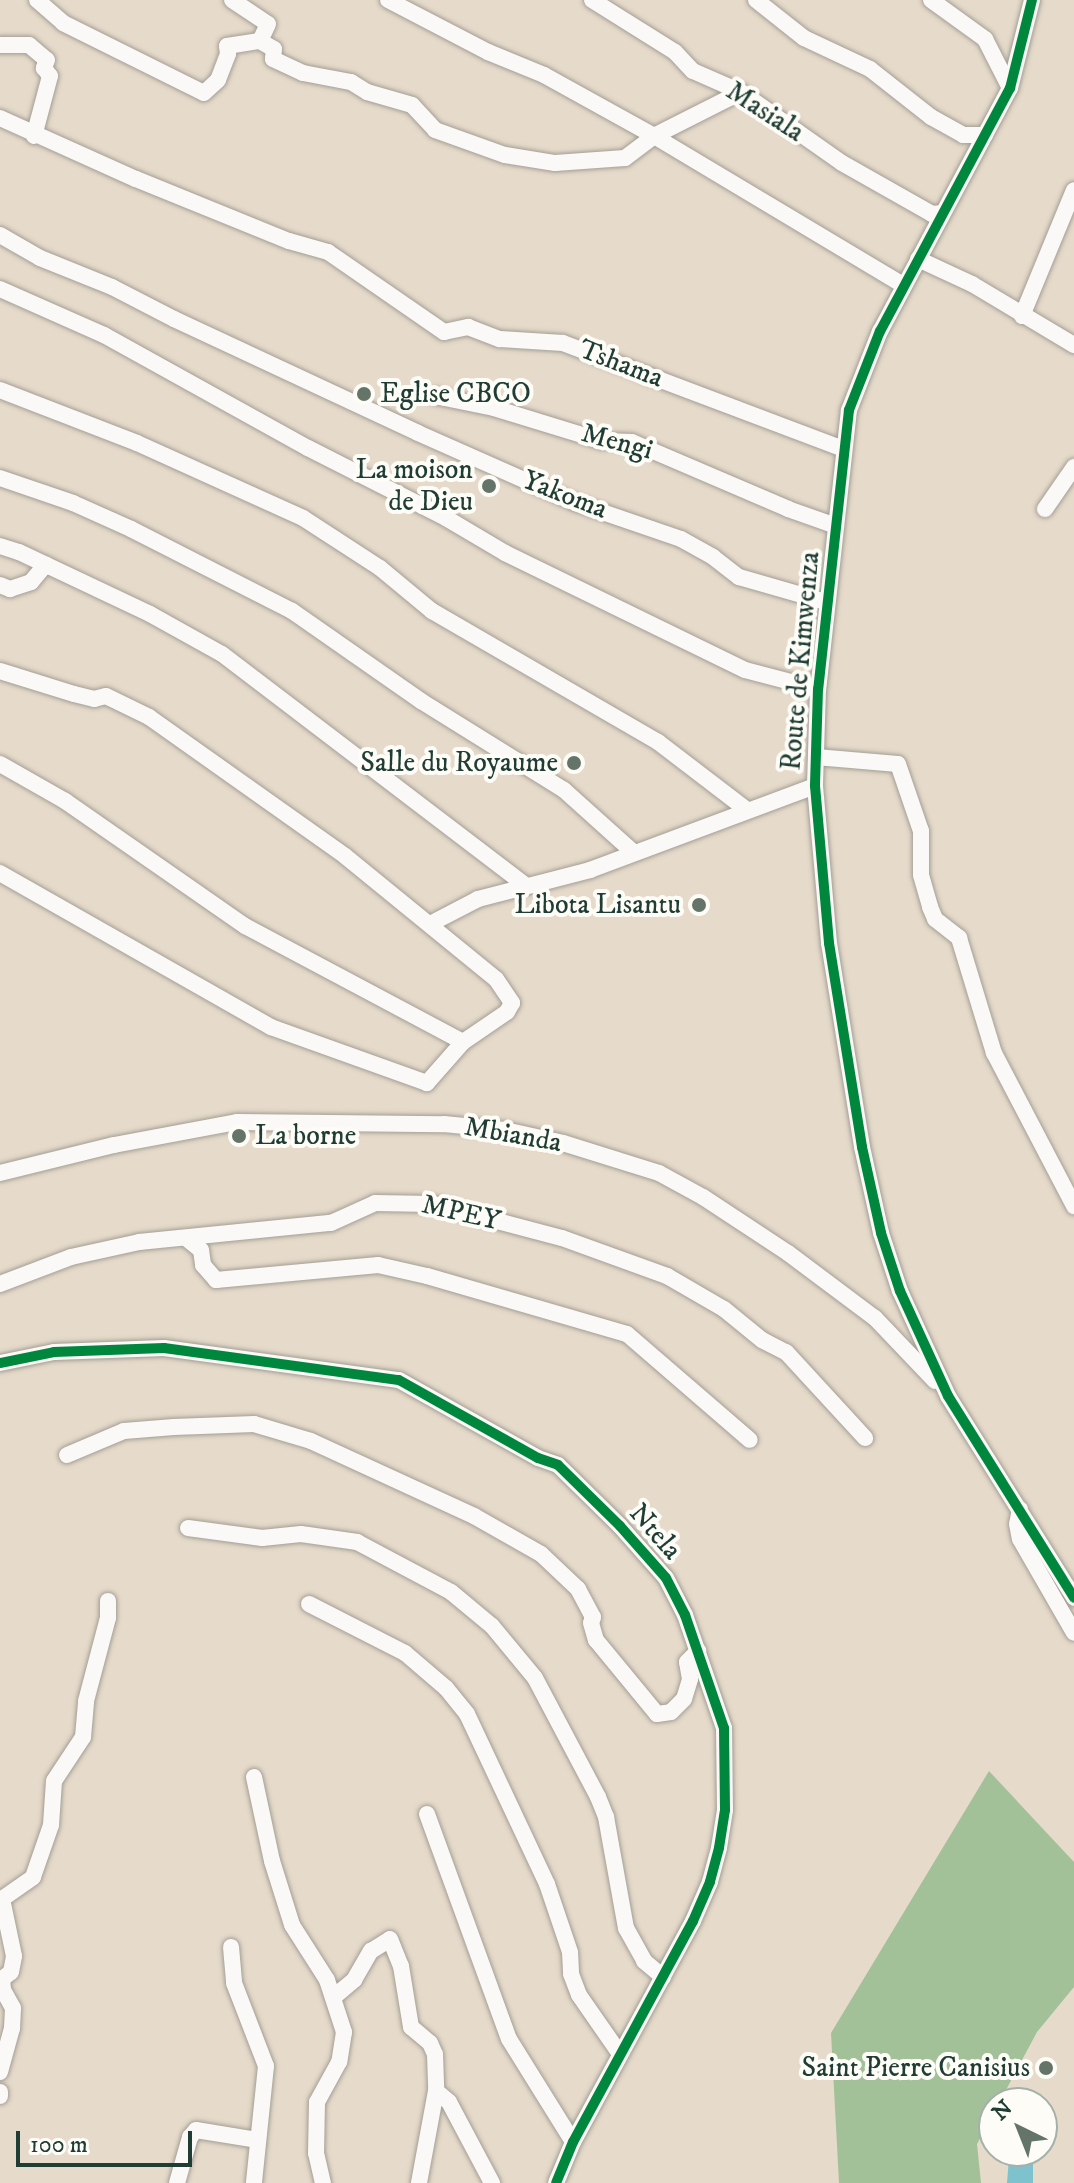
<!DOCTYPE html>
<html>
<head>
<meta charset="utf-8">
<style>
	body { margin:0 }
	#map { position:relative; width:1074px; height:2183px; overflow:hidden; background:#e6daca; font-family:"IM FELL DW Pica",serif }
	div>[style] { position:absolute }
	[style*='--x'] { left:calc(var(--x)*1px); top:calc(var(--y)*1px); width:calc(var(--w)*1px); rotate:calc(var(--a)*1deg) }
	.forest>* { inset:0; background:#a2c199 }
	.water>* { inset:0; background:#7ec2ce }
	.roads { filter:drop-shadow(0 0 2px #a29f95) drop-shadow(0 0 2px #a29f95) }
	.minor>* { height:16px; margin:-8px; padding:0 8px; transform-origin:8px; border-radius:8px; background:#fbf9f7 }
	.cycleway>* { height:10px; margin:-5px; padding:0 5px; transform-origin:5px; border-radius:5px; background:#00873e }
	.dots>* { width:22px; height:22px; translate:-50% -50%; box-sizing:border-box; border:4px solid #fdfcf7; border-radius:50% }
	span { translate:-50% -50%; white-space:nowrap; text-align:center; line-height:1.15; -webkit-text-stroke:8px #fdfcf7; paint-order:stroke }
	.street-label { font-size:28px; color:#1f3d34 }
	.poi-label { font-size:28px; color:#1f3d34 }
	.left { translate:0 -50%; text-align:left }
	.right { translate:-100% -50%; text-align:right }
	.north { position:absolute; left:978px; top:2087px; width:80px; height:80px; box-sizing:border-box; background:#fdfcf7; border:2px solid #a4b0a9; border-radius:50%; rotate:317deg; font-size:22px; font-weight:700; line-height:32px; text-align:center; color:#1f3d34 }
	.north::after { content:''; display:block; margin:auto; width:28px; height:36px; background:#657468; clip-path:polygon(50% 0,100% 100%,50% 72%,0 100%) }
	.scale { position:absolute; left:16px; top:2131px; width:176px; height:36px; box-sizing:border-box; border:4px solid #1f3d34; border-top:0; padding-left:10px; font-size:24px; line-height:28px; white-space:nowrap; color:#1f3d34; -webkit-text-stroke:6px #fdfcf7; paint-order:stroke }
</style>
</head>
<body>
<div id="map">
	<div class="forest">
		<div style="clip-path:polygon(989px 1771px,1074px 1862px,1074px 1987px,1037px 2032px,999px 2103px,994px 2103px,994px 2113px,977px 2144px,981px 2183px,839px 2183px,831px 2033px)"></div>
	</div>
	<div class="water">
		<div style="clip-path:polygon(1026px 2151px,1033px 2164px,1033px 2183px,1007px 2183px,1009px 2158px)"></div>
	</div>
	<div class="roads">
		<div class="minor">
			<div style="--x:37;--y:0;--w:35;--a:41"></div>
			<div style="--x:63;--y:23;--w:157;--a:26.4"></div>
			<div style="--x:204;--y:93;--w:19;--a:-43"></div>
			<div style="--x:218;--y:80;--w:28;--a:-69"></div>
			<div style="--x:228;--y:54;--w:8;--a:-97"></div>
			<div style="--x:227;--y:46;--w:33;--a:-9"></div>
			<div style="--x:232;--y:0;--w:43;--a:33.7"></div>
			<div style="--x:268;--y:24;--w:19;--a:115"></div>
			<div style="--x:260;--y:41;--w:16;--a:30"></div>
			<div style="--x:274;--y:49;--w:10;--a:96"></div>
			<div style="--x:273;--y:59;--w:33;--a:25"></div>
			<div style="--x:303;--y:73;--w:49;--a:10.6"></div>
			<div style="--x:351;--y:82;--w:19;--a:32"></div>
			<div style="--x:367;--y:92;--w:47;--a:16.1"></div>
			<div style="--x:412;--y:105;--w:34;--a:47"></div>
			<div style="--x:435;--y:130;--w:74;--a:19.7"></div>
			<div style="--x:505;--y:155;--w:51;--a:9.1"></div>
			<div style="--x:555;--y:163;--w:70;--a:-4.1"></div>
			<div style="--x:625;--y:158;--w:36;--a:-37"></div>
			<div style="--x:654;--y:136;--w:97;--a:-26.8"></div>
			<div style="--x:388;--y:0;--w:113;--a:27.5"></div>
			<div style="--x:488;--y:52;--w:61;--a:22.3"></div>
			<div style="--x:544;--y:75;--w:126;--a:29"></div>
			<div style="--x:654;--y:136;--w:290;--a:30.9"></div>
			<div style="--x:592;--y:0;--w:98;--a:32.1"></div>
			<div style="--x:675;--y:52;--w:26;--a:47"></div>
			<div style="--x:693;--y:71;--w:52;--a:23.6"></div>
			<div style="--x:741;--y:92;--w:123;--a:35.1"></div>
			<div style="--x:842;--y:163;--w:103;--a:29.5"></div>
			<div style="--x:932;--y:214;--w:11;--a:-5"></div>
			<div style="--x:756;--y:0;--w:61;--a:38.4"></div>
			<div style="--x:804;--y:38;--w:73;--a:25.2"></div>
			<div style="--x:870;--y:69;--w:78;--a:38.2"></div>
			<div style="--x:931;--y:117;--w:37;--a:29"></div>
			<div style="--x:963;--y:135;--w:22;--a:0"></div>
			<div style="--x:931;--y:0;--w:67;--a:35.8"></div>
			<div style="--x:985;--y:39;--w:55;--a:63"></div>
			<div style="--x:1032;--y:0;--w:91;--a:104"></div>
			<div style="--x:1010;--y:88;--w:276;--a:118.1"></div>
			<div style="--x:880;--y:331;--w:85;--a:111.4"></div>
			<div style="--x:849;--y:410;--w:281;--a:96.3"></div>
			<div style="--x:818;--y:689;--w:97;--a:91.8"></div>
			<div style="--x:815;--y:786;--w:158;--a:84.9"></div>
			<div style="--x:829;--y:943;--w:207;--a:80.8"></div>
			<div style="--x:862;--y:1147;--w:88;--a:77.5"></div>
			<div style="--x:881;--y:1233;--w:61;--a:71.9"></div>
			<div style="--x:900;--y:1291;--w:115;--a:65.4"></div>
			<div style="--x:948;--y:1396;--w:238;--a:58"></div>
			<div style="--x:0;--y:45;--w:29;--a:0"></div>
			<div style="--x:29;--y:45;--w:23;--a:40"></div>
			<div style="--x:47;--y:60;--w:9;--a:111"></div>
			<div style="--x:44;--y:68;--w:10;--a:53"></div>
			<div style="--x:50;--y:76;--w:62;--a:104.9"></div>
			<div style="--x:0;--y:118;--w:149;--a:24.2"></div>
			<div style="--x:136;--y:179;--w:165;--a:22.1"></div>
			<div style="--x:289;--y:241;--w:41;--a:15.8"></div>
			<div style="--x:328;--y:252;--w:141;--a:34.6"></div>
			<div style="--x:444;--y:332;--w:25;--a:-12"></div>
			<div style="--x:468;--y:327;--w:34;--a:21"></div>
			<div style="--x:500;--y:339;--w:63;--a:3.6"></div>
			<div style="--x:563;--y:343;--w:300;--a:20.7"></div>
			<div style="--x:0;--y:235;--w:46;--a:29.9"></div>
			<div style="--x:40;--y:258;--w:78;--a:21.9"></div>
			<div style="--x:112;--y:287;--w:70;--a:27.3"></div>
			<div style="--x:174;--y:319;--w:269;--a:25"></div>
			<div style="--x:418;--y:433;--w:173;--a:23.9"></div>
			<div style="--x:576;--y:503;--w:111;--a:18.9"></div>
			<div style="--x:681;--y:539;--w:37;--a:29"></div>
			<div style="--x:713;--y:557;--w:33;--a:38"></div>
			<div style="--x:739;--y:577;--w:91;--a:16"></div>
			<div style="--x:918;--y:259;--w:60;--a:24.8"></div>
			<div style="--x:972;--y:284;--w:119;--a:30.9"></div>
			<div style="--x:0;--y:289;--w:114;--a:23.9"></div>
			<div style="--x:104;--y:335;--w:233;--a:29"></div>
			<div style="--x:308;--y:448;--w:155;--a:26.9"></div>
			<div style="--x:446;--y:518;--w:69;--a:30.7"></div>
			<div style="--x:505;--y:553;--w:267;--a:26"></div>
			<div style="--x:745;--y:670;--w:75;--a:14.6"></div>
			<div style="--x:1022;--y:316;--w:136;--a:-67.6"></div>
			<div style="--x:0;--y:390;--w:147;--a:21.1"></div>
			<div style="--x:137;--y:443;--w:182;--a:24.3"></div>
			<div style="--x:303;--y:518;--w:92;--a:33"></div>
			<div style="--x:380;--y:568;--w:67;--a:39.6"></div>
			<div style="--x:432;--y:611;--w:261;--a:30.1"></div>
			<div style="--x:658;--y:742;--w:112;--a:37.4"></div>
			<div style="--x:435;--y:396;--w:60;--a:11.5"></div>
			<div style="--x:494;--y:408;--w:113;--a:17"></div>
			<div style="--x:602;--y:441;--w:30;--a:2"></div>
			<div style="--x:632;--y:442;--w:170;--a:23.2"></div>
			<div style="--x:788;--y:509;--w:51;--a:19.5"></div>
			<div style="--x:0;--y:478;--w:77;--a:18.9"></div>
			<div style="--x:73;--y:503;--w:64;--a:24.1"></div>
			<div style="--x:131;--y:529;--w:181;--a:27"></div>
			<div style="--x:292;--y:611;--w:157;--a:34.9"></div>
			<div style="--x:421;--y:701;--w:168;--a:31.9"></div>
			<div style="--x:564;--y:790;--w:93;--a:41.9"></div>
			<div style="--x:1045;--y:509;--w:51;--a:-55.4"></div>
			<div style="--x:0;--y:546;--w:20;--a:18"></div>
			<div style="--x:19;--y:552;--w:145;--a:25.3"></div>
			<div style="--x:150;--y:614;--w:82;--a:29.1"></div>
			<div style="--x:222;--y:654;--w:380;--a:37.3"></div>
			<div style="--x:0;--y:585;--w:11;--a:22"></div>
			<div style="--x:10;--y:589;--w:22;--a:-18"></div>
			<div style="--x:31;--y:582;--w:23;--a:-50"></div>
			<div style="--x:0;--y:671;--w:77;--a:17.3"></div>
			<div style="--x:74;--y:694;--w:21;--a:14"></div>
			<div style="--x:94;--y:699;--w:12;--a:-14"></div>
			<div style="--x:106;--y:696;--w:48;--a:26"></div>
			<div style="--x:149;--y:717;--w:240;--a:35.3"></div>
			<div style="--x:345;--y:856;--w:195;--a:39.2"></div>
			<div style="--x:496;--y:979;--w:29;--a:56"></div>
			<div style="--x:512;--y:1003;--w:10;--a:119"></div>
			<div style="--x:507;--y:1012;--w:53;--a:145.7"></div>
			<div style="--x:463;--y:1042;--w:55;--a:131.3"></div>
			<div style="--x:427;--y:1083;--w:166;--a:-160.3"></div>
			<div style="--x:271;--y:1027;--w:312;--a:-150.4"></div>
			<div style="--x:816;--y:757;--w:82;--a:4.9"></div>
			<div style="--x:898;--y:764;--w:71;--a:71.1"></div>
			<div style="--x:921;--y:831;--w:44;--a:90"></div>
			<div style="--x:921;--y:875;--w:33;--a:74"></div>
			<div style="--x:930;--y:907;--w:13;--a:67"></div>
			<div style="--x:935;--y:919;--w:31;--a:38"></div>
			<div style="--x:959;--y:938;--w:120;--a:73.1"></div>
			<div style="--x:994;--y:1053;--w:173;--a:62.4"></div>
			<div style="--x:0;--y:764;--w:75;--a:29.6"></div>
			<div style="--x:65;--y:801;--w:219;--a:34.8"></div>
			<div style="--x:245;--y:926;--w:247;--a:28"></div>
			<div style="--x:430;--y:924;--w:54;--a:-27.5"></div>
			<div style="--x:478;--y:899;--w:116;--a:-14.5"></div>
			<div style="--x:590;--y:870;--w:240;--a:-20.5"></div>
			<div style="--x:0;--y:1173;--w:117;--a:-13.8"></div>
			<div style="--x:114;--y:1145;--w:125;--a:-10.6"></div>
			<div style="--x:237;--y:1122;--w:207;--a:0.6"></div>
			<div style="--x:444;--y:1124;--w:61;--a:5.6"></div>
			<div style="--x:505;--y:1130;--w:59;--a:12.6"></div>
			<div style="--x:563;--y:1143;--w:101;--a:17.4"></div>
			<div style="--x:659;--y:1173;--w:50;--a:28.6"></div>
			<div style="--x:703;--y:1197;--w:102;--a:33.4"></div>
			<div style="--x:788;--y:1253;--w:109;--a:36.8"></div>
			<div style="--x:875;--y:1318;--w:87;--a:46.4"></div>
			<div style="--x:186;--y:1238;--w:19;--a:39"></div>
			<div style="--x:201;--y:1250;--w:15;--a:82"></div>
			<div style="--x:203;--y:1265;--w:20;--a:49"></div>
			<div style="--x:216;--y:1280;--w:163;--a:-5.3"></div>
			<div style="--x:378;--y:1265;--w:50;--a:12.7"></div>
			<div style="--x:427;--y:1276;--w:208;--a:16.2"></div>
			<div style="--x:627;--y:1334;--w:162;--a:40.8"></div>
			<div style="--x:0;--y:1284;--w:76;--a:-20.8"></div>
			<div style="--x:71;--y:1257;--w:70;--a:-12.4"></div>
			<div style="--x:139;--y:1242;--w:193;--a:-5.7"></div>
			<div style="--x:331;--y:1223;--w:48;--a:-24.4"></div>
			<div style="--x:375;--y:1203;--w:58;--a:1"></div>
			<div style="--x:433;--y:1204;--w:133;--a:14.8"></div>
			<div style="--x:562;--y:1238;--w:112;--a:19.9"></div>
			<div style="--x:667;--y:1276;--w:66;--a:30.1"></div>
			<div style="--x:724;--y:1309;--w:49;--a:39.2"></div>
			<div style="--x:762;--y:1340;--w:27;--a:27"></div>
			<div style="--x:786;--y:1352;--w:117;--a:47.4"></div>
			<div style="--x:0;--y:1363;--w:55;--a:-11.5"></div>
			<div style="--x:54;--y:1352;--w:110;--a:-2.1"></div>
			<div style="--x:164;--y:1348;--w:237;--a:7.8"></div>
			<div style="--x:399;--y:1380;--w:159;--a:29.3"></div>
			<div style="--x:538;--y:1458;--w:21;--a:19"></div>
			<div style="--x:558;--y:1465;--w:87;--a:44.5"></div>
			<div style="--x:620;--y:1526;--w:69;--a:48.5"></div>
			<div style="--x:666;--y:1578;--w:42;--a:62.8"></div>
			<div style="--x:685;--y:1615;--w:120;--a:71"></div>
			<div style="--x:724;--y:1728;--w:82;--a:89.3"></div>
			<div style="--x:725;--y:1810;--w:38;--a:99"></div>
			<div style="--x:719;--y:1848;--w:35;--a:105"></div>
			<div style="--x:710;--y:1882;--w:43;--a:113.6"></div>
			<div style="--x:693;--y:1921;--w:251;--a:118.5"></div>
			<div style="--x:573;--y:2142;--w:44;--a:112.5"></div>
			<div style="--x:67;--y:1455;--w:62;--a:-22.8"></div>
			<div style="--x:124;--y:1431;--w:50;--a:-4.6"></div>
			<div style="--x:174;--y:1427;--w:80;--a:-2.1"></div>
			<div style="--x:254;--y:1424;--w:59;--a:16.6"></div>
			<div style="--x:311;--y:1441;--w:179;--a:24.7"></div>
			<div style="--x:474;--y:1516;--w:77;--a:29.6"></div>
			<div style="--x:541;--y:1554;--w:51;--a:43.4"></div>
			<div style="--x:578;--y:1589;--w:32;--a:62"></div>
			<div style="--x:593;--y:1617;--w:6;--a:108"></div>
			<div style="--x:591;--y:1623;--w:18;--a:74"></div>
			<div style="--x:596;--y:1640;--w:96;--a:50.5"></div>
			<div style="--x:657;--y:1714;--w:14;--a:-8"></div>
			<div style="--x:671;--y:1712;--w:18;--a:-45"></div>
			<div style="--x:684;--y:1699;--w:21;--a:-73"></div>
			<div style="--x:690;--y:1679;--w:17;--a:-100"></div>
			<div style="--x:687;--y:1662;--w:16;--a:-45"></div>
			<div style="--x:1020;--y:1509;--w:15;--a:101"></div>
			<div style="--x:1017;--y:1524;--w:15;--a:79"></div>
			<div style="--x:1020;--y:1539;--w:108;--a:60.1"></div>
			<div style="--x:188;--y:1528;--w:75;--a:7.7"></div>
			<div style="--x:262;--y:1538;--w:39;--a:-6"></div>
			<div style="--x:301;--y:1534;--w:57;--a:8.1"></div>
			<div style="--x:357;--y:1542;--w:106;--a:28"></div>
			<div style="--x:451;--y:1592;--w:53;--a:39.7"></div>
			<div style="--x:492;--y:1626;--w:67;--a:50.4"></div>
			<div style="--x:535;--y:1678;--w:135;--a:62.1"></div>
			<div style="--x:598;--y:1797;--w:22;--a:68"></div>
			<div style="--x:606;--y:1817;--w:113;--a:79.8"></div>
			<div style="--x:626;--y:1928;--w:38;--a:61"></div>
			<div style="--x:644;--y:1961;--w:25;--a:40"></div>
			<div style="--x:309;--y:1604;--w:108;--a:27"></div>
			<div style="--x:405;--y:1653;--w:54;--a:40.5"></div>
			<div style="--x:446;--y:1688;--w:33;--a:51"></div>
			<div style="--x:467;--y:1714;--w:188;--a:64.8"></div>
			<div style="--x:547;--y:1884;--w:72;--a:71.3"></div>
			<div style="--x:570;--y:1952;--w:22;--a:87"></div>
			<div style="--x:571;--y:1974;--w:22;--a:69"></div>
			<div style="--x:579;--y:1995;--w:72;--a:55.2"></div>
			<div style="--x:254;--y:1777;--w:86;--a:77.9"></div>
			<div style="--x:272;--y:1861;--w:67;--a:72.6"></div>
			<div style="--x:292;--y:1925;--w:65;--a:57.5"></div>
			<div style="--x:327;--y:1980;--w:55;--a:71.9"></div>
			<div style="--x:344;--y:2032;--w:30;--a:99"></div>
			<div style="--x:339;--y:2062;--w:46;--a:118.8"></div>
			<div style="--x:317;--y:2102;--w:51;--a:91.1"></div>
			<div style="--x:316;--y:2153;--w:31;--a:77"></div>
			<div style="--x:427;--y:1814;--w:239;--a:70"></div>
			<div style="--x:509;--y:2039;--w:121;--a:58.1"></div>
			<div style="--x:231;--y:1947;--w:36;--a:85"></div>
			<div style="--x:234;--y:1983;--w:89;--a:68.9"></div>
			<div style="--x:266;--y:2066;--w:118;--a:95.9"></div>
			<div style="--x:335;--y:1996;--w:25;--a:-40"></div>
			<div style="--x:354;--y:1980;--w:34;--a:-60"></div>
			<div style="--x:371;--y:1951;--w:22;--a:-32"></div>
			<div style="--x:390;--y:1939;--w:29;--a:68"></div>
			<div style="--x:401;--y:1966;--w:62;--a:80.7"></div>
			<div style="--x:411;--y:2027;--w:25;--a:40"></div>
			<div style="--x:430;--y:2043;--w:12;--a:66"></div>
			<div style="--x:435;--y:2054;--w:37;--a:88"></div>
			<div style="--x:436;--y:2091;--w:94;--a:100.5"></div>
			<div style="--x:0;--y:2072;--w:46;--a:-74.7"></div>
			<div style="--x:12;--y:2028;--w:20;--a:-87"></div>
			<div style="--x:13;--y:2008;--w:21;--a:-119"></div>
			<div style="--x:3;--y:1990;--w:11;--a:-95"></div>
			<div style="--x:2;--y:1979;--w:11;--a:-38"></div>
			<div style="--x:11;--y:1972;--w:16;--a:-79"></div>
			<div style="--x:14;--y:1956;--w:58;--a:-101.9"></div>
			<div style="--x:2;--y:1899;--w:38;--a:-35"></div>
			<div style="--x:33;--y:1877;--w:55;--a:-70.9"></div>
			<div style="--x:51;--y:1825;--w:44;--a:-86.1"></div>
			<div style="--x:54;--y:1781;--w:53;--a:-56.6"></div>
			<div style="--x:83;--y:1737;--w:36;--a:-85"></div>
			<div style="--x:86;--y:1701;--w:86;--a:-75.2"></div>
			<div style="--x:108;--y:1618;--w:17;--a:-90"></div>
			<div style="--x:436;--y:2091;--w:17;--a:40"></div>
			<div style="--x:449;--y:2102;--w:92;--a:62"></div>
			<div style="--x:0;--y:2092;--w:4;--a:90"></div>
			<div style="--x:177;--y:2183;--w:48;--a:-74.2"></div>
			<div style="--x:190;--y:2137;--w:9;--a:-49"></div>
			<div style="--x:196;--y:2130;--w:63;--a:9.2"></div>
		</div>
	</div>
	<div class="cycleway">
		<div style="--x:1032;--y:0;--w:91;--a:104"></div>
		<div style="--x:1010;--y:88;--w:276;--a:118.1"></div>
		<div style="--x:880;--y:331;--w:85;--a:111.4"></div>
		<div style="--x:849;--y:410;--w:281;--a:96.3"></div>
		<div style="--x:818;--y:689;--w:97;--a:91.8"></div>
		<div style="--x:815;--y:786;--w:158;--a:84.9"></div>
		<div style="--x:829;--y:943;--w:207;--a:80.8"></div>
		<div style="--x:862;--y:1147;--w:88;--a:77.5"></div>
		<div style="--x:881;--y:1233;--w:61;--a:71.9"></div>
		<div style="--x:900;--y:1291;--w:115;--a:65.4"></div>
		<div style="--x:948;--y:1396;--w:238;--a:58"></div>
		<div style="--x:0;--y:1363;--w:55;--a:-11.5"></div>
		<div style="--x:54;--y:1352;--w:110;--a:-2.1"></div>
		<div style="--x:164;--y:1348;--w:237;--a:7.8"></div>
		<div style="--x:399;--y:1380;--w:159;--a:29.3"></div>
		<div style="--x:538;--y:1458;--w:21;--a:19"></div>
		<div style="--x:558;--y:1465;--w:87;--a:44.5"></div>
		<div style="--x:620;--y:1526;--w:69;--a:48.5"></div>
		<div style="--x:666;--y:1578;--w:42;--a:62.8"></div>
		<div style="--x:685;--y:1615;--w:120;--a:71"></div>
		<div style="--x:724;--y:1728;--w:82;--a:89.3"></div>
		<div style="--x:725;--y:1810;--w:38;--a:99"></div>
		<div style="--x:719;--y:1848;--w:35;--a:105"></div>
		<div style="--x:710;--y:1882;--w:43;--a:113.6"></div>
		<div style="--x:693;--y:1921;--w:251;--a:118.5"></div>
		<div style="--x:573;--y:2142;--w:44;--a:112.5"></div>
	</div>
	<div class="dots">
		<div style="left:364px;top:394px;background:#657468"></div>
		<div style="left:489px;top:486px;background:#657468"></div>
		<div style="left:574px;top:763px;background:#657468"></div>
		<div style="left:699px;top:905px;background:#657468"></div>
		<div style="left:239px;top:1136px;background:#657468"></div>
		<div style="left:1046px;top:2068px;background:#657468"></div>
	</div>
	<div class="street-label">
		<span style="left:765px;top:112px;rotate:33deg">Masiala</span>
		<span style="left:621px;top:364px;rotate:21deg">Tshama</span>
		<span style="left:617px;top:442px;rotate:15deg">Mengi</span>
		<span style="left:565px;top:495px;rotate:21deg">Yakoma</span>
		<span style="left:801px;top:661px;rotate:-85deg">Route de Kimwenza</span>
		<span style="left:513px;top:1135px;rotate:10deg">Mbianda</span>
		<span style="left:461px;top:1213px;rotate:13deg">MPEY</span>
		<span style="left:655px;top:1532px;rotate:49deg">Ntela</span>
	</div>
	<div class="poi-label">
		<span class="left" style="left:380px;top:394px">Eglise CBCO</span>
		<span class="right" style="left:473px;top:486px">La moison<br>de Dieu</span>
		<span class="right" style="left:558px;top:763px">Salle du Royaume</span>
		<span class="right" style="left:681px;top:905px">Libota Lisantu</span>
		<span class="left" style="left:255px;top:1136px">La borne</span>
		<span class="right" style="left:1030px;top:2068px">Saint Pierre Canisius</span>
	</div>
	<div class="north">N</div>
	<div class="scale">100 m</div>
</div>
</body>
</html>
